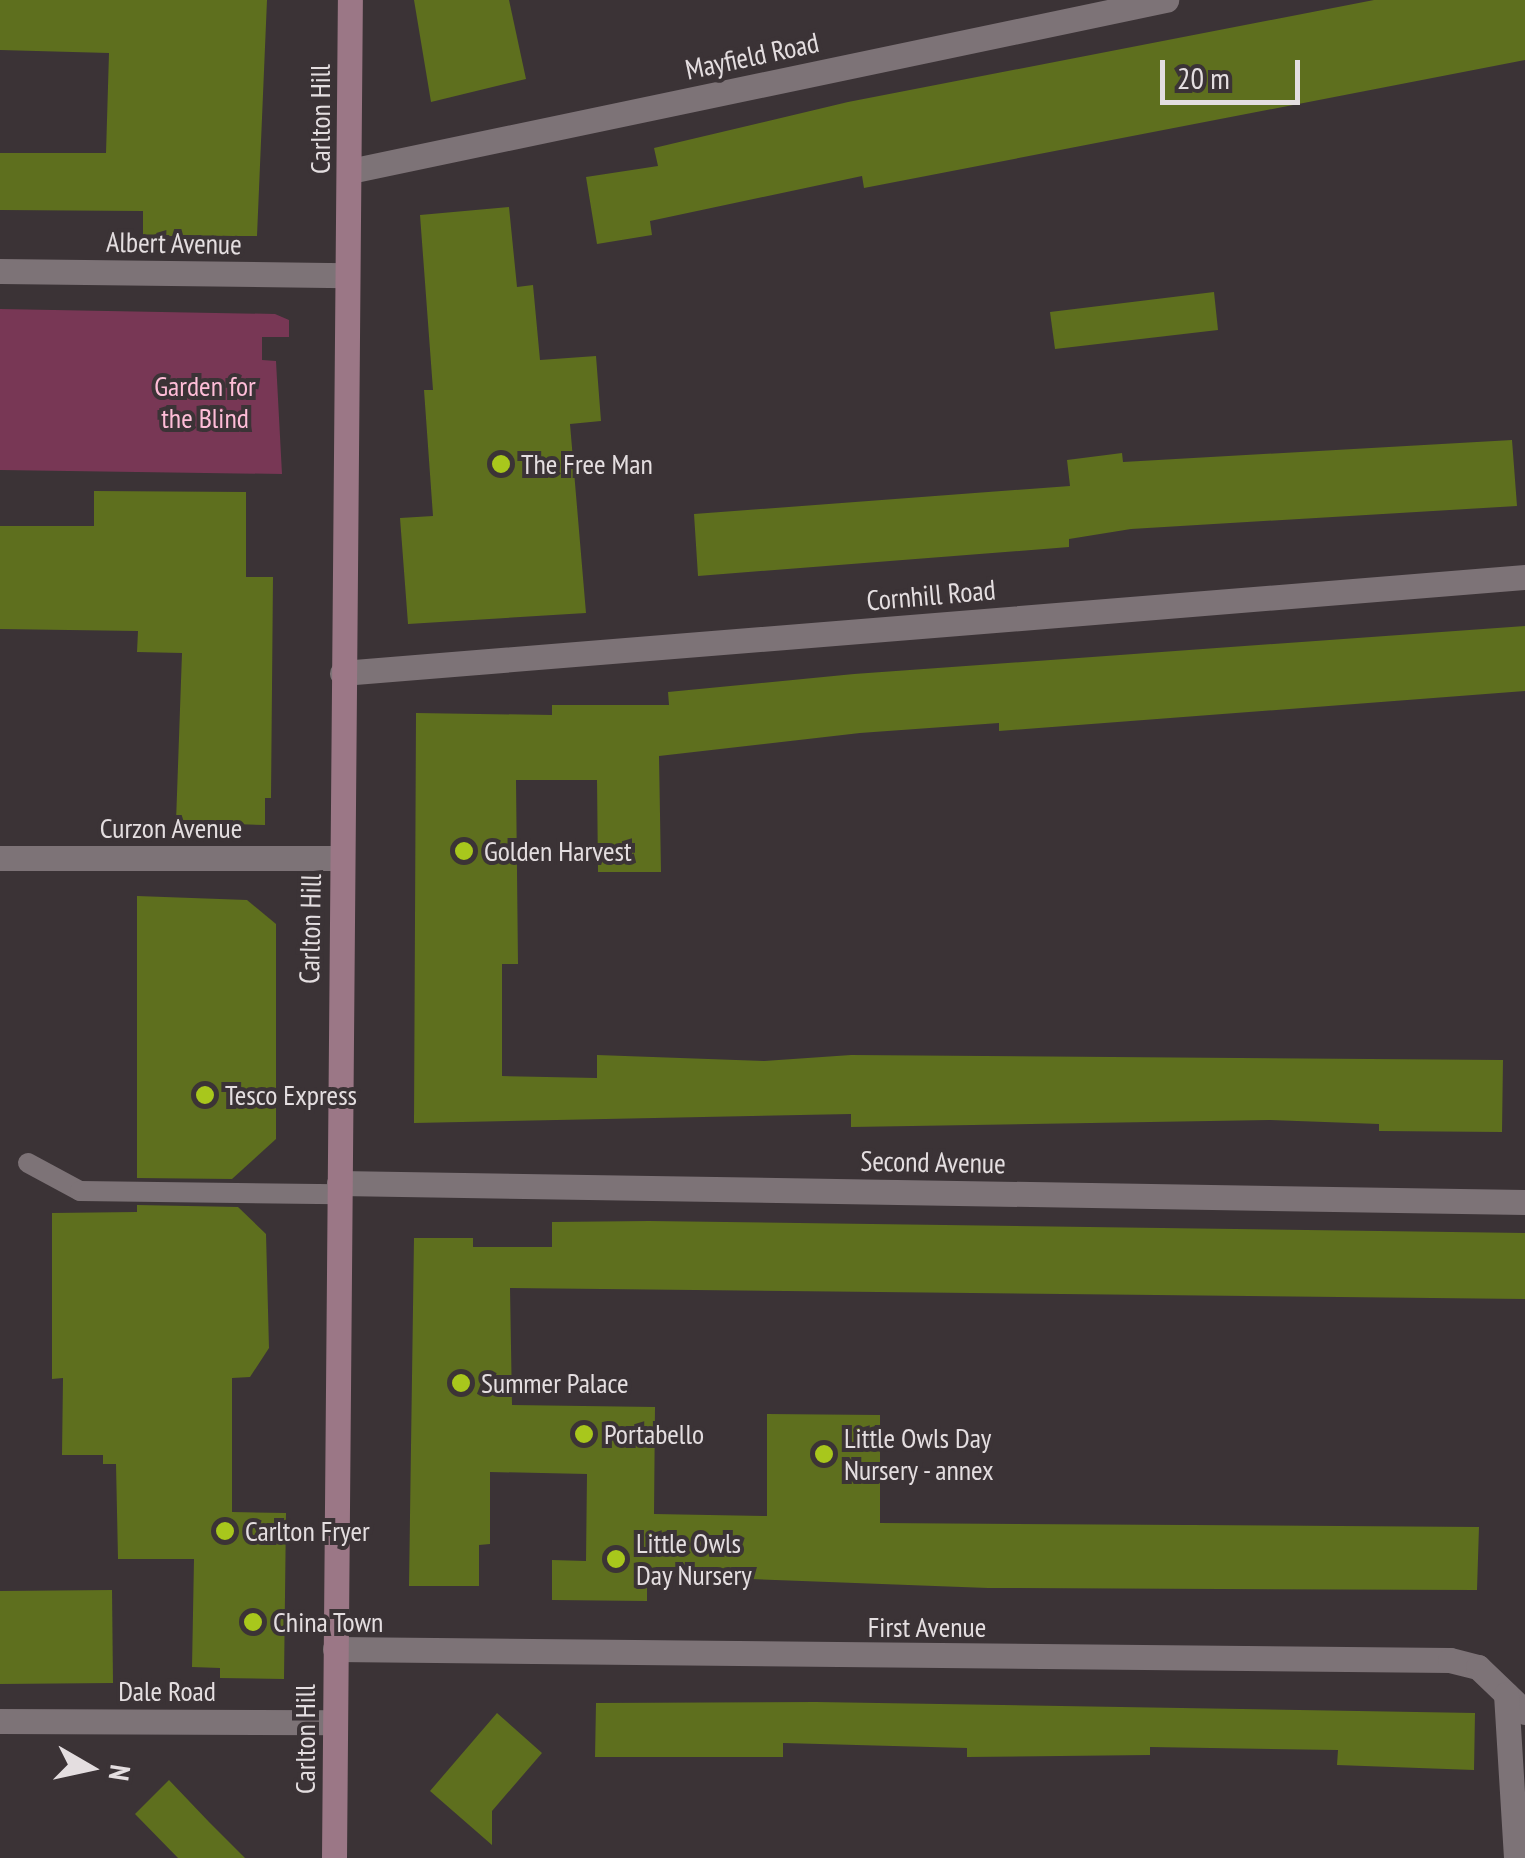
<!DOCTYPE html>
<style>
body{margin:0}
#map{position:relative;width:1525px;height:1858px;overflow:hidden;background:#3b3336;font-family:"PT Sans Narrow",sans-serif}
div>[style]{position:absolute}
.green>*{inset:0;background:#783755}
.building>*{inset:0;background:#5e6f1e}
.service>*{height:20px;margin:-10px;padding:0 10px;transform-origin:10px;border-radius:10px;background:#7d7377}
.minor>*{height:25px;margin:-12.5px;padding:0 12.5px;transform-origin:12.5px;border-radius:12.5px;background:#7d7377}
.secondary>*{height:25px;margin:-12.5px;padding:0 12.5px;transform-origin:12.5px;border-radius:12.5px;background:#9b7786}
.dots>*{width:28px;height:28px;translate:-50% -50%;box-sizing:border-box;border:5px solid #3b3336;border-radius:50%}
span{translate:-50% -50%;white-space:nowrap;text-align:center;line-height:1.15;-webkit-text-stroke:8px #3b3336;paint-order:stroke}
.street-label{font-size:28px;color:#e4dee0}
.park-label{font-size:28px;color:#febdd7}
.poi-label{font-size:28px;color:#e4dee0}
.left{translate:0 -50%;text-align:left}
.north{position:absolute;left:40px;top:1718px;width:100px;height:100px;-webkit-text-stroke:8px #3b3336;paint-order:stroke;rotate:99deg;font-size:28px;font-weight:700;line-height:40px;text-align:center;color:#e4dee0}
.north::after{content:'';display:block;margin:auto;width:35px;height:45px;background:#e4dee0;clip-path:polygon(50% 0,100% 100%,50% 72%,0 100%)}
.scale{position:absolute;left:1160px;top:60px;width:140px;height:45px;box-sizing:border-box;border:5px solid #e4dee0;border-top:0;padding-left:12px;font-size:30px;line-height:35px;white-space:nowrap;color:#e4dee0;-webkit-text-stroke:8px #3b3336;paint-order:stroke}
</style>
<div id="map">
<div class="green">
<i style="clip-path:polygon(0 309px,275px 314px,289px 320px,289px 337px,262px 337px,262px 360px,276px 361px,282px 474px,0 470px)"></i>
</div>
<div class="building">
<i style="clip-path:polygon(0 0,267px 0,257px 236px,143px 236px,143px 211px,0 210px,0 153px,106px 153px,109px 53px,0 50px)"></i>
<i style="clip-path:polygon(414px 0,509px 0,526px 79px,431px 102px)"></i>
<i style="clip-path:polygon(1374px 0,1525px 0,1525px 60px,864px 188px,862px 176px,650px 221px,652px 235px,597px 244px,586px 177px,658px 166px,654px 148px,848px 102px)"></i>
<i style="clip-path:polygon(509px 207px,517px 287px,533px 285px,540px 360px,596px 356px,601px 421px,570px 424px,586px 613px,408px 624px,400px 518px,433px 516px,424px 390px,433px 390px,420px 215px)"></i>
<i style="clip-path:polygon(1214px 292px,1218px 330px,1055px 349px,1050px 312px)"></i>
<i style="clip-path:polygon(1512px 440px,1517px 506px,1131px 529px,1069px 539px,1069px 547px,698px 576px,694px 514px,1070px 486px,1067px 460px,1122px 453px,1123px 462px)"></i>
<i style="clip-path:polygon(94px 491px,246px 492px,246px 577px,273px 577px,271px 798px,265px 798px,265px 825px,176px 822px,182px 653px,137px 652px,138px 631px,0 629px,0 526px,94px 526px)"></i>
<i style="clip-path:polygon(1525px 626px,1525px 691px,999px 731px,999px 723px,860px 733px,659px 756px,661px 872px,598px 872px,597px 780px,516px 780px,518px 964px,502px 964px,502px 1076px,597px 1078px,597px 1055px,764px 1061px,851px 1055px,1503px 1060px,1502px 1132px,1379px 1131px,1379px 1124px,1270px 1120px,851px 1127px,851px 1114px,414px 1123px,416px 713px,552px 715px,552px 705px,669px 705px,668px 692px,854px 674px)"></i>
<i style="clip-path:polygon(137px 896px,247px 900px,276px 924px,276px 1139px,232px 1179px,137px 1178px)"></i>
<i style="clip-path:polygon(137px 1205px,238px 1207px,266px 1234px,269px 1348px,250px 1377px,232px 1378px,232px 1512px,286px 1513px,284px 1679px,220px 1678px,220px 1668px,192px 1667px,194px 1559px,118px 1559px,116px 1464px,103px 1464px,103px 1455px,62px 1455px,63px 1378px,52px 1379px,52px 1213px,137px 1212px)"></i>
<i style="clip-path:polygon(649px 1221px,1525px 1233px,1525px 1299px,510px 1288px,512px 1405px,655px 1407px,654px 1514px,767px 1516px,767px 1414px,880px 1415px,880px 1523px,1479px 1527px,1477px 1590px,988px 1588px,647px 1575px,647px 1601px,552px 1600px,552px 1560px,586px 1561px,587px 1474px,490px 1472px,490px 1544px,479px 1545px,479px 1586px,409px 1586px,414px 1238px,473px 1238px,473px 1247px,552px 1247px,552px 1222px)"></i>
<i style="clip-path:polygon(112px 1590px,113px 1683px,0 1684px,0 1591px)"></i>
<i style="clip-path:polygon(816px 1702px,1475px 1713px,1474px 1770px,1337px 1765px,1338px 1750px,1150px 1747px,1150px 1755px,967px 1757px,967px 1748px,783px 1743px,783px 1757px,595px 1757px,596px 1703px)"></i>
<i style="clip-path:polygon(497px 1713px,542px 1753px,492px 1811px,492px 1845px,430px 1791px)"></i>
<i style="clip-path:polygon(169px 1780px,209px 1822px,245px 1858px,178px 1858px,135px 1814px)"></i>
</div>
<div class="service">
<i style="left:28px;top:1163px;width:59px;rotate:28.3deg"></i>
<i style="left:80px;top:1191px;width:259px;rotate:0.7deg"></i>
</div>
<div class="minor">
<i style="left:350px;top:171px;width:834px;rotate:-11.84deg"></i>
<i style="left:0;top:271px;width:347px;rotate:0.7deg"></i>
<i style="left:342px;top:673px;width:1187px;rotate:-4.64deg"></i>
<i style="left:0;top:858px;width:341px"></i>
<i style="left:339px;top:1183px;width:1186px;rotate:0.92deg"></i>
<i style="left:335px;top:1649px;width:1115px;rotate:0.57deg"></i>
<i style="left:1450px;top:1660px;width:29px;rotate:14deg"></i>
<i style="left:1478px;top:1667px;width:65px;rotate:43.8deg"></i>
<i style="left:1506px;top:1694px;width:164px;rotate:86.5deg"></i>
<i style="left:0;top:1721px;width:335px;rotate:0.2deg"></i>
</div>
<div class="secondary">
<i style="left:334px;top:1858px;width:1858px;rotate:-89.51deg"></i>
</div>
<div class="dots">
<i style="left:501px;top:464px;background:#a8c71c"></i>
<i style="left:464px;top:851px;background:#a8c71c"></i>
<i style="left:205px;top:1095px;background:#a8c71c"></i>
<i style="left:461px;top:1383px;background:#a8c71c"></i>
<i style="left:584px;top:1434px;background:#a8c71c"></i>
<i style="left:824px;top:1454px;background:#a8c71c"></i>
<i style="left:225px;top:1531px;background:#a8c71c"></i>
<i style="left:616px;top:1559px;background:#a8c71c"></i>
<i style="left:253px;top:1622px;background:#a8c71c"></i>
</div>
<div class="street-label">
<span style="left:752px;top:56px;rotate:-12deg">Mayfield Road</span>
<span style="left:320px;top:119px;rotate:-90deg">Carlton Hill</span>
<span style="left:174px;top:243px;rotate:1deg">Albert Avenue</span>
<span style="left:931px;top:595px;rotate:-5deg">Cornhill Road</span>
<span style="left:171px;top:828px">Curzon Avenue</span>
<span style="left:310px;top:929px;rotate:-89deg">Carlton Hill</span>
<span style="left:933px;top:1162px;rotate:1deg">Second Avenue</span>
<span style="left:927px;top:1627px">First Avenue</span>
<span style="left:167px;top:1691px">Dale Road</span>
<span style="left:305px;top:1739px;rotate:-90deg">Carlton Hill</span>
</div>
<div class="park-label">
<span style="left:205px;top:402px">Garden for<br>the Blind</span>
</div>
<div class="poi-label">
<span class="left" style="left:521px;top:464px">The Free Man</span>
<span class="left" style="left:484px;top:851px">Golden Harvest</span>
<span class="left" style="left:225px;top:1095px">Tesco Express</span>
<span class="left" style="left:481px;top:1383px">Summer Palace</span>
<span class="left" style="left:604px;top:1434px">Portabello</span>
<span class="left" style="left:844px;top:1454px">Little Owls Day<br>Nursery - annex</span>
<span class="left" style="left:245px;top:1531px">Carlton Fryer</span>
<span class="left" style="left:636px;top:1559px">Little Owls<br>Day Nursery</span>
<span class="left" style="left:273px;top:1622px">China Town</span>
</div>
<div class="north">N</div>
<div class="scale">20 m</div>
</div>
